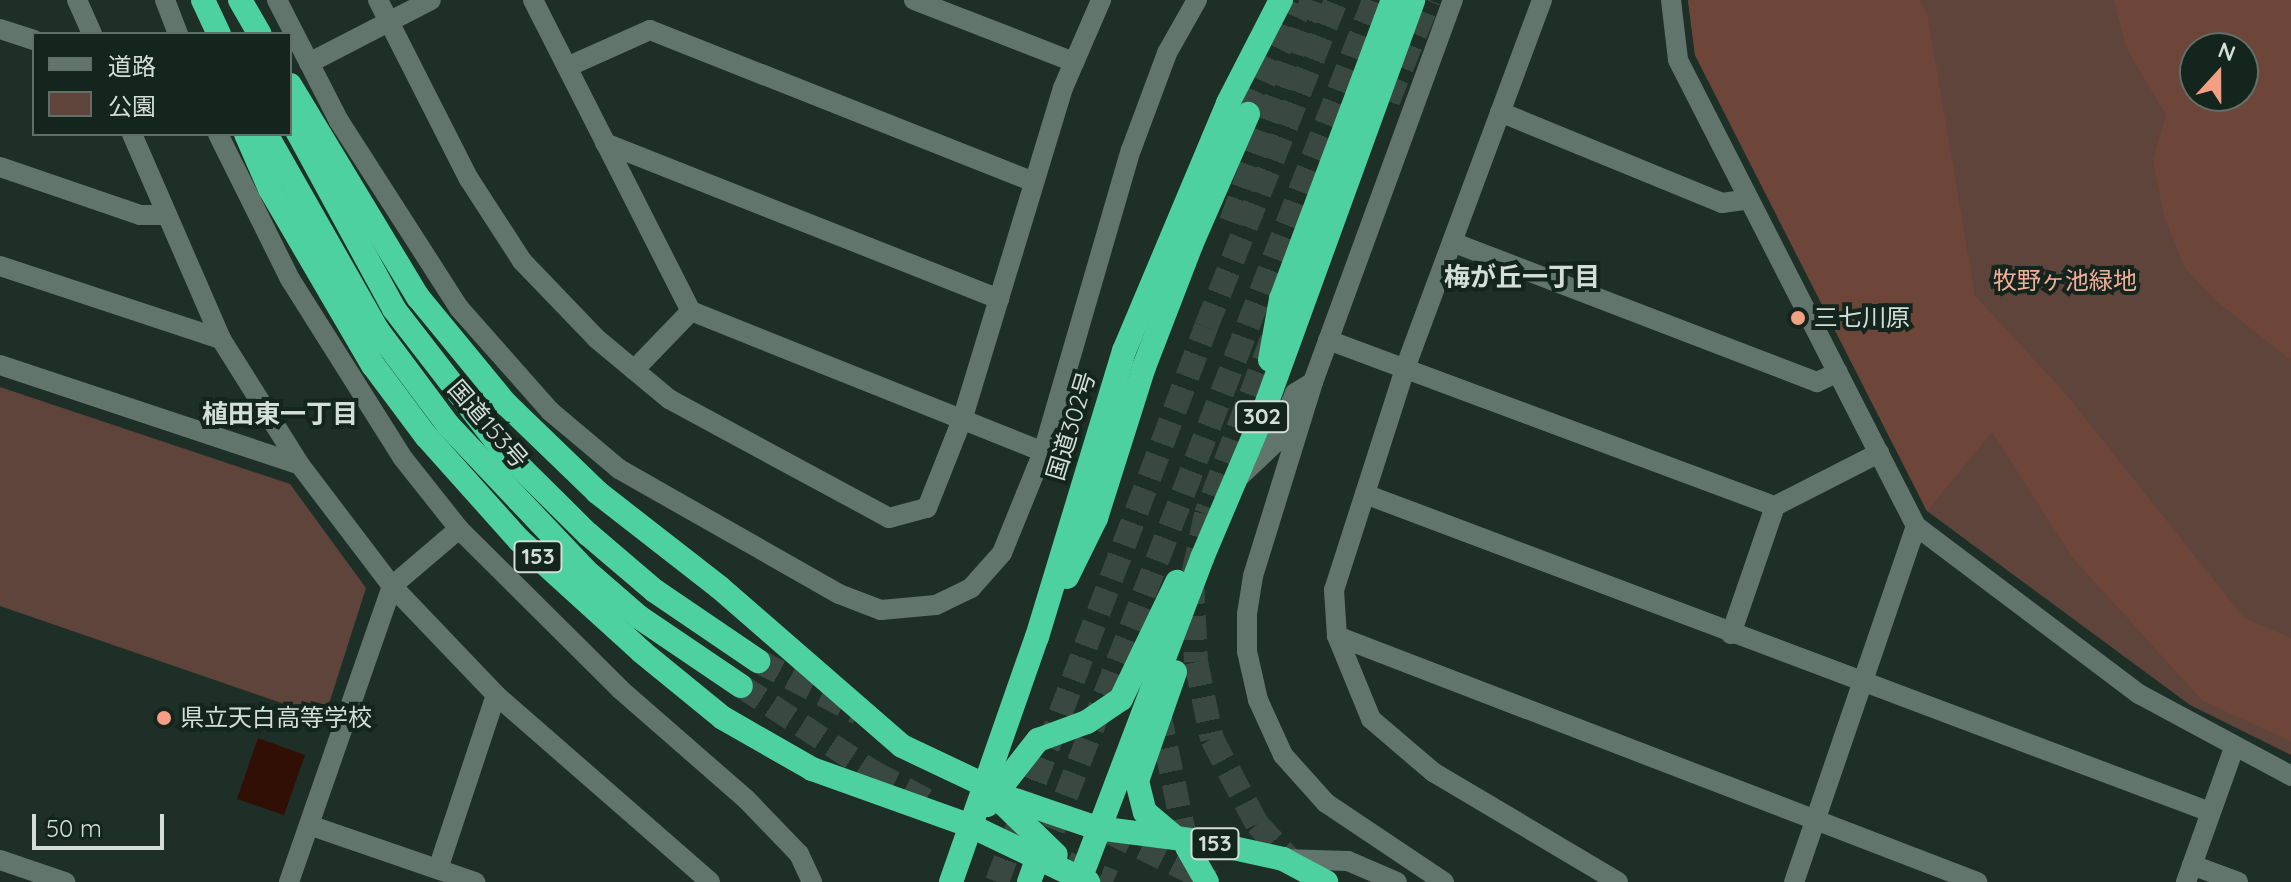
<!DOCTYPE html>
<meta charset="utf-8">
<style>
body{margin:0}
#map{position:relative;width:2291px;height:882px;overflow:hidden;background:#1e2f27;font-family:Quicksand,"Noto Sans JP",sans-serif}
div>[style]{position:absolute}
.green>*{inset:0;background:#5e443b}
.forest>*{inset:0;background:#6e4639}
.water>*{inset:0;background:#310f04}
.highway-tunnel>*{height:24px;margin-top:-12px;transform-origin:0;background:repeating-linear-gradient(90deg,#394942 0 24px,transparent 0 36px)}
.street>*{height:20px;margin:-10px;padding:0 10px;transform-origin:10px;border-radius:10px;background:#62756c}
.secondary>*{height:20px;margin:-10px;padding:0 10px;transform-origin:10px;border-radius:10px;background:#62756c}
.highway>*{height:24px;margin:-12px;padding:0 12px;transform-origin:12px;border-radius:12px;background:#4ed1a0}
.dots>*{width:22px;height:22px;translate:-50% -50%;box-sizing:border-box;border:4px solid #14251e;border-radius:50%}
span{translate:-50% -50%;white-space:nowrap;text-align:center;line-height:1.15;-webkit-text-stroke:8px #14251e;paint-order:stroke}
.shield-label span{padding:2px 6px;background:#14251e;border:2px solid;border-radius:6px;-webkit-text-stroke-width:0}
.shield-label{font-size:22px;color:#d4ded9;font-weight:700}
.park-label{font-size:24px;color:#f4ae97}
.poi-label{font-size:24px;color:#d4ded9}
.left{translate:0 -50%;text-align:left}
.street-label{font-size:24px;color:#d4ded9}
.neighbourhood-label{font-size:26px;color:#d4ded9;font-weight:700}
.legend{position:absolute;left:32px;top:32px;width:260px;height:104px;box-sizing:border-box;background:#14251e;border:2px solid #616f69;margin:0;padding:10px 14px;list-style:none;font-size:24px;color:#d4ded9}
.legend li{display:flex;align-items:center;gap:16px;height:40px}
.legend b{width:40px;border:2px solid #616f69}
.north{position:absolute;left:2179px;top:32px;width:80px;height:80px;box-sizing:border-box;background:#14251e;border:2px solid #616f69;border-radius:50%;rotate:21deg;font-size:22px;font-weight:700;line-height:32px;text-align:center;color:#d4ded9}
.north::after{content:'';display:block;margin:auto;width:28px;height:36px;background:#f39f83;clip-path:polygon(50% 0,100% 100%,50% 72%,0 100%)}
.scale{position:absolute;left:32px;top:814px;width:132px;height:36px;box-sizing:border-box;border:4px solid #d4ded9;border-top:0;padding-left:10px;font-size:24px;line-height:28px;white-space:nowrap;color:#d4ded9;-webkit-text-stroke:6px #14251e;paint-order:stroke}
</style>
<div id="map">
<div class="green">
<i style="clip-path:polygon(evenodd,1688px 0,2291px 0,2291px 755px,2190px 705px,1927px 511px,1695px 55px,1688px 0,2195px 48px,2243px 48px,2243px 96px,2195px 96px,2195px 48px)"></i>
<i style="clip-path:polygon(0 387px,290px 484px,366px 588px,328px 707px,316px 715px,0 606px)"></i>
</div>
<div class="forest">
<i style="clip-path:polygon(1688px 0,1919px 0,1927px 13px,1975px 296px,2065px 393px,2244px 618px,2291px 638px,2291px 741px,2203px 701px,2073px 558px,1992px 432px,1927px 511px,1695px 55px)"></i>
<i style="clip-path:polygon(evenodd,2114px 0,2291px 0,2291px 360px,2216px 301px,2185px 268px,2164px 216px,2153px 160px,2166px 115px,2127px 49px,2114px 0,2195px 48px,2243px 48px,2243px 96px,2195px 96px,2195px 48px)"></i>
</div>
<div class="water">
<i style="clip-path:polygon(258px 738px,305px 755px,284px 815px,237px 799px)"></i>
</div>
<div class="highway-tunnel">
<i style="left:1388px;top:101px;width:109px;rotate:-67.9deg"></i>
<i style="left:1248px;top:114px;width:121px;rotate:-64.1deg"></i>
<i style="left:1231px;top:222px;width:236px;rotate:-70deg"></i>
<i style="left:1272px;top:339px;width:187px;rotate:110.7deg"></i>
<i style="left:1206px;top:514px;width:67px;rotate:102deg"></i>
<i style="left:1192px;top:580px;width:82px;rotate:87.2deg"></i>
<i style="left:1196px;top:662px;width:79px;rotate:78.3deg"></i>
<i style="left:1212px;top:739px;width:96px;rotate:62.1deg"></i>
<i style="left:1257px;top:824px;width:60px;rotate:47deg"></i>
<i style="left:758px;top:661px;width:113px;rotate:27.5deg"></i>
<i style="left:741px;top:686px;width:158px;rotate:33.1deg"></i>
<i style="left:873px;top:772px;width:70px;rotate:28deg"></i>
<i style="left:1159px;top:713px;width:137px;rotate:78.2deg"></i>
<i style="left:1109px;top:832px;width:114px;rotate:25.9deg"></i>
<i style="left:1040px;top:863px;width:925px;rotate:-68.84deg"></i>
<i style="left:1067px;top:863px;width:50px;rotate:22.4deg"></i>
<i style="left:997px;top:882px;width:593px;rotate:-69.36deg"></i>
<i style="left:1206px;top:327px;width:352px;rotate:-68.3deg"></i>
</div>
<div class="street">
<i style="left:77px;top:0;width:37px;rotate:66deg"></i>
<i style="left:165px;top:0;width:36px;rotate:69deg"></i>
<i style="left:277px;top:0;width:136px;rotate:62.9deg"></i>
<i style="left:339px;top:121px;width:222px;rotate:57.3deg"></i>
<i style="left:459px;top:308px;width:137px;rotate:48.5deg"></i>
<i style="left:550px;top:411px;width:90px;rotate:40deg"></i>
<i style="left:619px;top:469px;width:253px;rotate:29.6deg"></i>
<i style="left:839px;top:594px;width:45px;rotate:20.9deg"></i>
<i style="left:881px;top:610px;width:55px;rotate:-5.2deg"></i>
<i style="left:936px;top:605px;width:39px;rotate:-26deg"></i>
<i style="left:971px;top:588px;width:47px;rotate:-48.5deg"></i>
<i style="left:1002px;top:553px;width:109px;rotate:-67.9deg"></i>
<i style="left:1043px;top:452px;width:315px;rotate:-73.8deg"></i>
<i style="left:1131px;top:150px;width:103px;rotate:-69.6deg"></i>
<i style="left:1167px;top:53px;width:61px;rotate:-60.5deg"></i>
<i style="left:378px;top:0;width:201px;rotate:63.1deg"></i>
<i style="left:469px;top:179px;width:98px;rotate:57.1deg"></i>
<i style="left:522px;top:261px;width:108px;rotate:46.1deg"></i>
<i style="left:597px;top:339px;width:94px;rotate:39.8deg"></i>
<i style="left:669px;top:399px;width:250px;rotate:28.4deg"></i>
<i style="left:889px;top:518px;width:39px;rotate:-15deg"></i>
<i style="left:927px;top:508px;width:98px;rotate:-68.4deg"></i>
<i style="left:963px;top:417px;width:344px;rotate:-73.1deg"></i>
<i style="left:1063px;top:88px;width:96px;rotate:-66.6deg"></i>
<i style="left:533px;top:0;width:349px;rotate:63.1deg"></i>
<i style="left:691px;top:311px;width:82px;rotate:134deg"></i>
<i style="left:914px;top:0;width:172px;rotate:21.2deg"></i>
<i style="left:1542px;top:0;width:394px;rotate:110.4deg"></i>
<i style="left:1405px;top:369px;width:232px;rotate:107.8deg"></i>
<i style="left:1334px;top:590px;width:46px;rotate:86.3deg"></i>
<i style="left:1337px;top:636px;width:90px;rotate:67.7deg"></i>
<i style="left:1371px;top:719px;width:82px;rotate:40.5deg"></i>
<i style="left:1433px;top:772px;width:215px;rotate:30.7deg"></i>
<i style="left:0;top:29px;width:36px;rotate:18deg"></i>
<i style="left:309px;top:63px;width:137px;rotate:-27.3deg"></i>
<i style="left:567px;top:67px;width:91px;rotate:-24deg"></i>
<i style="left:650px;top:30px;width:413px;rotate:21.6deg"></i>
<i style="left:1500px;top:112px;width:240px;rotate:22.3deg"></i>
<i style="left:1722px;top:203px;width:27px;rotate:-8deg"></i>
<i style="left:132px;top:134px;width:223px;rotate:66.5deg"></i>
<i style="left:221px;top:339px;width:149px;rotate:57.9deg"></i>
<i style="left:300px;top:465px;width:152px;rotate:52.8deg"></i>
<i style="left:392px;top:586px;width:151px;rotate:46.3deg"></i>
<i style="left:496px;top:695px;width:284px;rotate:41.1deg"></i>
<i style="left:218px;top:134px;width:162px;rotate:63.6deg"></i>
<i style="left:290px;top:279px;width:210px;rotate:57.8deg"></i>
<i style="left:402px;top:457px;width:92px;rotate:51.6deg"></i>
<i style="left:459px;top:529px;width:228px;rotate:44.8deg"></i>
<i style="left:621px;top:690px;width:166px;rotate:41.1deg"></i>
<i style="left:746px;top:799px;width:76px;rotate:46.1deg"></i>
<i style="left:799px;top:854px;width:31px;rotate:65deg"></i>
<i style="left:605px;top:143px;width:424px;rotate:21.6deg"></i>
<i style="left:0;top:167px;width:148px;rotate:18.9deg"></i>
<i style="left:140px;top:215px;width:25px"></i>
<i style="left:1452px;top:242px;width:391px;rotate:21deg"></i>
<i style="left:1817px;top:382px;width:23px;rotate:-25deg"></i>
<i style="left:0;top:266px;width:233px;rotate:18.3deg"></i>
<i style="left:691px;top:311px;width:379px;rotate:21.8deg"></i>
<i style="left:1328px;top:340px;width:477px;rotate:20.4deg"></i>
<i style="left:1775px;top:506px;width:117px;rotate:-27deg"></i>
<i style="left:0;top:365px;width:316px;rotate:18.4deg"></i>
<i style="left:1239px;top:477px;width:48px;rotate:-43.3deg"></i>
<i style="left:1274px;top:444px;width:55px;rotate:-67.6deg"></i>
<i style="left:1295px;top:393px;width:21px;rotate:-31deg"></i>
<i style="left:1365px;top:494px;width:903px;rotate:20.62deg"></i>
<i style="left:1916px;top:526px;width:279px;rotate:37deg"></i>
<i style="left:2139px;top:694px;width:173px;rotate:28.3deg"></i>
<i style="left:1731px;top:634px;width:135px;rotate:-71deg"></i>
<i style="left:1337px;top:636px;width:686px;rotate:21.03deg"></i>
<i style="left:309px;top:825px;width:176px;rotate:19deg"></i>
<i style="left:1283px;top:859px;width:65px;rotate:1.8deg"></i>
<i style="left:1348px;top:861px;width:53px;rotate:23.2deg"></i>
<i style="left:0;top:860px;width:69px;rotate:18.7deg"></i>
<i style="left:2192px;top:865px;width:49px;rotate:20.3deg"></i>
<i style="left:438px;top:869px;width:183px;rotate:-71.6deg"></i>
<i style="left:289px;top:882px;width:313px;rotate:-70.8deg"></i>
<i style="left:392px;top:586px;width:88px;rotate:-40.4deg"></i>
<i style="left:1444px;top:882px;width:142px;rotate:-146.2deg"></i>
<i style="left:1326px;top:803px;width:64px;rotate:-131.9deg"></i>
<i style="left:1283px;top:755px;width:60px;rotate:-114.4deg"></i>
<i style="left:1258px;top:700px;width:50px;rotate:-102.7deg"></i>
<i style="left:1247px;top:651px;width:37px;rotate:-90deg"></i>
<i style="left:1247px;top:614px;width:38px;rotate:-81deg"></i>
<i style="left:1253px;top:576px;width:203px;rotate:-72.8deg"></i>
<i style="left:1313px;top:382px;width:407px;rotate:-69.9deg"></i>
<i style="left:2186px;top:882px;width:142px;rotate:-70.3deg"></i>
</div>
<div class="secondary">
<i style="left:1671px;top:0;width:60px;rotate:83.3deg"></i>
<i style="left:1678px;top:60px;width:523px;rotate:62.95deg"></i>
<i style="left:1916px;top:526px;width:376px;rotate:108.9deg"></i>
</div>
<div class="highway">
<i style="left:203px;top:0;width:38px;rotate:65deg"></i>
<i style="left:240px;top:0;width:39px;rotate:60deg"></i>
<i style="left:290px;top:85px;width:248px;rotate:58.9deg"></i>
<i style="left:418px;top:297px;width:139px;rotate:50.6deg"></i>
<i style="left:506px;top:404px;width:127px;rotate:44deg"></i>
<i style="left:597px;top:492px;width:155px;rotate:37.9deg"></i>
<i style="left:719px;top:587px;width:242px;rotate:41deg"></i>
<i style="left:902px;top:746px;width:91px;rotate:25.4deg"></i>
<i style="left:984px;top:785px;width:100px;rotate:44.2deg"></i>
<i style="left:290px;top:118px;width:217px;rotate:61.4deg"></i>
<i style="left:394px;top:309px;width:178px;rotate:52.3deg"></i>
<i style="left:503px;top:450px;width:120px;rotate:44.7deg"></i>
<i style="left:588px;top:534px;width:88px;rotate:40.4deg"></i>
<i style="left:655px;top:591px;width:125px;rotate:34.2deg"></i>
<i style="left:246px;top:134px;width:60px;rotate:66.4deg"></i>
<i style="left:270px;top:189px;width:204px;rotate:59.7deg"></i>
<i style="left:373px;top:365px;width:89px;rotate:53.3deg"></i>
<i style="left:426px;top:436px;width:140px;rotate:48.2deg"></i>
<i style="left:519px;top:540px;width:166px;rotate:42.3deg"></i>
<i style="left:642px;top:652px;width:104px;rotate:39.2deg"></i>
<i style="left:723px;top:718px;width:103px;rotate:29.8deg"></i>
<i style="left:812px;top:769px;width:169px;rotate:19.7deg"></i>
<i style="left:971px;top:826px;width:130px;rotate:25.6deg"></i>
<i style="left:266px;top:134px;width:227px;rotate:60.4deg"></i>
<i style="left:378px;top:331px;width:117px;rotate:53.3deg"></i>
<i style="left:448px;top:425px;width:199px;rotate:46.6deg"></i>
<i style="left:585px;top:570px;width:72px;rotate:41deg"></i>
<i style="left:639px;top:617px;width:123px;rotate:34.1deg"></i>
<i style="left:1270px;top:360px;width:62px;rotate:-79.8deg"></i>
<i style="left:1281px;top:299px;width:319px;rotate:-69.5deg"></i>
<i style="left:1067px;top:577px;width:66px;rotate:-63.8deg"></i>
<i style="left:1096px;top:518px;width:158px;rotate:-72.4deg"></i>
<i style="left:1144px;top:367px;width:131px;rotate:-68.9deg"></i>
<i style="left:1191px;top:245px;width:143px;rotate:-66.5deg"></i>
<i style="left:1175px;top:672px;width:115px;rotate:109.2deg"></i>
<i style="left:1137px;top:781px;width:32px;rotate:76deg"></i>
<i style="left:1145px;top:812px;width:39px;rotate:40deg"></i>
<i style="left:997px;top:794px;width:106px;rotate:18.8deg"></i>
<i style="left:1097px;top:828px;width:110px;rotate:7.3deg"></i>
<i style="left:1206px;top:842px;width:79px;rotate:12.4deg"></i>
<i style="left:1283px;top:859px;width:49px;rotate:28.1deg"></i>
<i style="left:987px;top:805px;width:83px;rotate:-51.9deg"></i>
<i style="left:1038px;top:740px;width:52px;rotate:-20.2deg"></i>
<i style="left:1087px;top:722px;width:41px;rotate:-34.1deg"></i>
<i style="left:1121px;top:699px;width:130px;rotate:-64.4deg"></i>
<i style="left:1187px;top:847px;width:40px;rotate:60.3deg"></i>
<i style="left:951px;top:882px;width:260px;rotate:-70.7deg"></i>
<i style="left:1037px;top:637px;width:299px;rotate:-73.1deg"></i>
<i style="left:1124px;top:351px;width:269px;rotate:-67.2deg"></i>
<i style="left:1228px;top:103px;width:116px;rotate:-62.8deg"></i>
<i style="left:1029px;top:882px;width:41px;rotate:-70.3deg"></i>
<i style="left:1079px;top:882px;width:347px;rotate:-69.2deg"></i>
<i style="left:1202px;top:558px;width:146px;rotate:-67deg"></i>
<i style="left:1259px;top:424px;width:451px;rotate:-70deg"></i>
</div>
<div class="dots">
<i style="left:1798px;top:318px;background:#f39f83"></i>
<i style="left:164px;top:718px;background:#f39f83"></i>
</div>
<div class="shield-label">
<span style="left:1262px;top:417px">302</span>
<span style="left:538px;top:557px">153</span>
<span style="left:1215px;top:844px">153</span>
</div>
<div class="park-label">
<span style="left:2065px;top:281px">牧野ヶ池緑地</span>
</div>
<div class="poi-label">
<span class="left" style="left:1814px;top:318px">三七川原</span>
<span class="left" style="left:180px;top:718px">県立天白高等学校</span>
</div>
<div class="street-label">
<span style="left:488px;top:424px;rotate:49deg">国道153号</span>
<span style="left:1071px;top:426px;rotate:-73deg">国道302号</span>
</div>
<div class="neighbourhood-label">
<span style="left:1522px;top:277px">梅が丘一丁目</span>
<span style="left:280px;top:414px">植田東一丁目</span>
</div>
<ul class="legend">
<li><b style="height:10px;background:#62756c"></b>道路</li>
<li><b style="height:22px;background:#5e443b"></b>公園</li>
</ul>
<div class="north">N</div>
<div class="scale">50 m</div>
</div>
